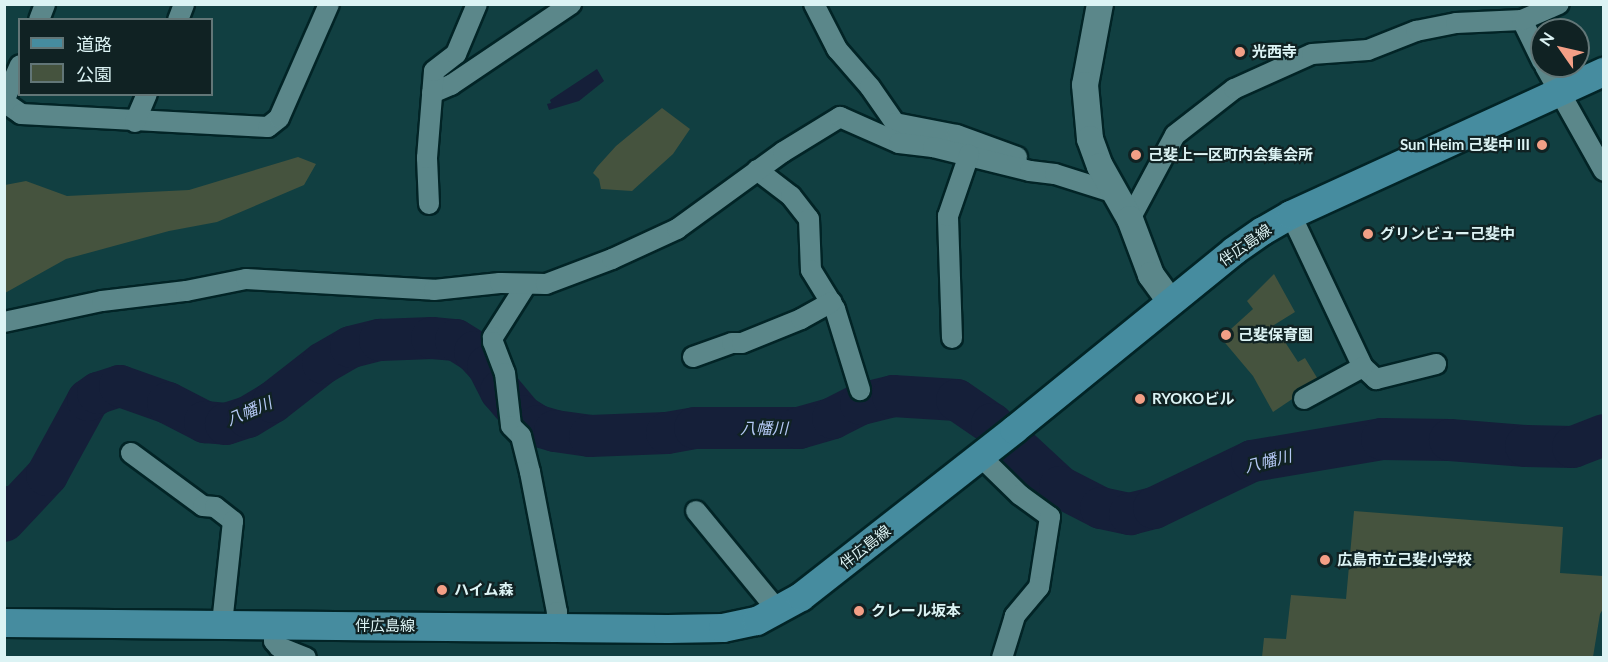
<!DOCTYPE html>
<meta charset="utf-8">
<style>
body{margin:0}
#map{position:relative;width:1608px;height:662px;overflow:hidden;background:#113f41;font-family:Lato,"Noto Sans JP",sans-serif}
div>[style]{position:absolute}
.green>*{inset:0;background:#45533e}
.water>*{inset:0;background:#151f39}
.river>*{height:42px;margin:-21px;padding:0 21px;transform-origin:21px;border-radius:21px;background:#151f39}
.roads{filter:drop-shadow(2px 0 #022426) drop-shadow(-2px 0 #022426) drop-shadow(0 2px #022426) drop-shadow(0 -2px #022426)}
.minor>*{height:20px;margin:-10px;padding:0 10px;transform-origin:10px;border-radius:10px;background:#5b878a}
.tertiary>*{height:26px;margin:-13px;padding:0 13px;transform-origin:13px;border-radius:13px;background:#5b878a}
.secondary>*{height:28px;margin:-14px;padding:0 14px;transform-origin:14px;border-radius:14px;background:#468c9f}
.dots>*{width:16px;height:16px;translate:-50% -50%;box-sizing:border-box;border:3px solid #102223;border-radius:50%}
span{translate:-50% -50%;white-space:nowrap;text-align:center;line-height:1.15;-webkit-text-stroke:4.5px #102223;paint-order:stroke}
.poi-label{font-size:15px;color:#dcf3f4;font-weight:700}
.left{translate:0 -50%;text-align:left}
.right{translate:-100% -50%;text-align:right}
.street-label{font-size:15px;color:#dcf3f4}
.water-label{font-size:16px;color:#b5c9f5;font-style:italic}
.frame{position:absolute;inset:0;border:6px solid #dcf3f4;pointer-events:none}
.legend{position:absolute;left:18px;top:18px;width:195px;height:78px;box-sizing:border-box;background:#102223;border:2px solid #627677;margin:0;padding:8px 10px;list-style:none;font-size:18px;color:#dcf3f4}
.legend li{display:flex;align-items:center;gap:12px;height:30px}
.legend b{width:30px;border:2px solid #627677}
.north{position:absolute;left:1530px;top:18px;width:60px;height:60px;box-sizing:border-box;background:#102223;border:2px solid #627677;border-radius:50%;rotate:304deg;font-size:16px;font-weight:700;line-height:24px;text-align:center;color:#dcf3f4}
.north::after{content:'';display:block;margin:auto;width:21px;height:27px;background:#f39f86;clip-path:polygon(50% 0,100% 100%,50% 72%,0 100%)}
</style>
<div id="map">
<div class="green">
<i style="clip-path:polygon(662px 108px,690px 129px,673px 154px,632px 191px,601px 189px,599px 179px,593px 173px,597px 167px,616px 146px)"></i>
<i style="clip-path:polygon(298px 157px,316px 164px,304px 185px,217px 222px,169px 231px,66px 259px,5px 293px,5px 185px,26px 181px,67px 196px,189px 190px)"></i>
<i style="clip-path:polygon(1274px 274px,1295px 312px,1274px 325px,1298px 362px,1305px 358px,1319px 381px,1273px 412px,1253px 376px,1221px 338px,1253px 309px,1247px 301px)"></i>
<i style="clip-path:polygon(1354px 511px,1563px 527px,1560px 573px,1603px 576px,1603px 609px,1600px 614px,1593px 657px,1262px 657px,1264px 638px,1286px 639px,1291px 595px,1346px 599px)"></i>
</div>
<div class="water">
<i style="clip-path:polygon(597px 69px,604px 81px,579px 101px,549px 110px,547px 104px,551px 103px,550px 100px)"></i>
<i style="clip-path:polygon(47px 475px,36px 497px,5px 529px,5px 486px,31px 487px)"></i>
</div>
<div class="river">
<i style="left:4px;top:521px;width:63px;rotate:-46.9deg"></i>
<i style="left:47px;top:475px;width:85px;rotate:-61.3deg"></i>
<i style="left:88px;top:400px;width:12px;rotate:-35deg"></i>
<i style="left:98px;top:393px;width:23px;rotate:-18deg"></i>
<i style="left:120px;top:386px;width:51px;rotate:19.5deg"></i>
<i style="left:168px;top:403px;width:42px;rotate:27.2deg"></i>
<i style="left:205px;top:422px;width:21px;rotate:5deg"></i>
<i style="left:226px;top:424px;width:23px;rotate:-18deg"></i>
<i style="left:248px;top:417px;width:29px;rotate:-31deg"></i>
<i style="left:273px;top:402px;width:63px;rotate:-38deg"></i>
<i style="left:323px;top:363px;width:32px;rotate:-30deg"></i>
<i style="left:351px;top:347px;width:30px;rotate:-14deg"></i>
<i style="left:380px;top:340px;width:52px;rotate:-2.2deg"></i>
<i style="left:432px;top:338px;width:24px;rotate:5deg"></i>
<i style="left:456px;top:340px;width:22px;rotate:32deg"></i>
<i style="left:475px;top:352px;width:19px;rotate:47deg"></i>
<i style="left:488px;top:366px;width:28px;rotate:63deg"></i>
<i style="left:501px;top:391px;width:33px;rotate:50deg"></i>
<i style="left:522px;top:416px;width:19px;rotate:32deg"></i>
<i style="left:538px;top:426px;width:18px;rotate:16deg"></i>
<i style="left:555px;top:431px;width:35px;rotate:8deg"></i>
<i style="left:590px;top:436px;width:77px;rotate:-2.2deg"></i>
<i style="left:667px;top:433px;width:28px;rotate:-10deg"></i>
<i style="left:695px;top:428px;width:104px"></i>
<i style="left:799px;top:428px;width:35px;rotate:-16deg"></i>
<i style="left:833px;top:418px;width:31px;rotate:-27deg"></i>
<i style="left:861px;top:404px;width:33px;rotate:-14deg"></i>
<i style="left:893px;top:396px;width:64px;rotate:3.6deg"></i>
<i style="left:957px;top:400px;width:42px;rotate:34.4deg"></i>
<i style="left:992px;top:424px;width:93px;rotate:42.8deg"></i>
<i style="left:1060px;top:487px;width:46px;rotate:27.1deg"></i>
<i style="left:1101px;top:508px;width:30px;rotate:12deg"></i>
<i style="left:1130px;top:514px;width:25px;rotate:-14deg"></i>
<i style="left:1154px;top:508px;width:109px;rotate:-25.6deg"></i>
<i style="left:1252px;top:461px;width:132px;rotate:-9.6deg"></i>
<i style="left:1382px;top:439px;width:68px;rotate:0.8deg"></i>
<i style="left:1450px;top:440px;width:76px;rotate:4.5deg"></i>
<i style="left:1526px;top:446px;width:47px;rotate:1.2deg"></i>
<i style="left:1573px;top:447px;width:33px;rotate:-21deg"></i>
</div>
<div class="roads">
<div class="minor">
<i style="left:814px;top:4px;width:51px;rotate:62.9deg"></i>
<i style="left:837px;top:49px;width:50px;rotate:49deg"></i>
<i style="left:870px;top:87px;width:44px;rotate:55.2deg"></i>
<i style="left:895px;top:123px;width:63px;rotate:11deg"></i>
<i style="left:957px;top:135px;width:64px;rotate:20.1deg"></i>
<i style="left:39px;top:20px;width:17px;rotate:-69deg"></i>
<i style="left:178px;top:20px;width:17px;rotate:-69deg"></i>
<i style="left:1522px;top:20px;width:46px;rotate:64deg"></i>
<i style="left:1545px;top:66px;width:120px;rotate:60.7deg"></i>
<i style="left:432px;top:93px;width:21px;rotate:-23deg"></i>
<i style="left:451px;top:85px;width:145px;rotate:-34deg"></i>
<i style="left:4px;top:101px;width:39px;rotate:-66deg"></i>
<i style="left:4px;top:102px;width:21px;rotate:35deg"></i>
<i style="left:21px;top:114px;width:247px;rotate:3deg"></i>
<i style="left:268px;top:127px;width:14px;rotate:-39deg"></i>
<i style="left:279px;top:118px;width:124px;rotate:-66.3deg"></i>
<i style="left:135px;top:122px;width:30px;rotate:-67deg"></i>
<i style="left:757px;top:170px;width:43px;rotate:37.4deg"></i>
<i style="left:791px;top:196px;width:29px;rotate:52deg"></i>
<i style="left:809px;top:219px;width:51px;rotate:87.8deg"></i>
<i style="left:811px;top:270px;width:46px;rotate:58.4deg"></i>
<i style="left:835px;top:309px;width:85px;rotate:72.8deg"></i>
<i style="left:429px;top:204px;width:46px;rotate:-92.5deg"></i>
<i style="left:427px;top:158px;width:87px;rotate:-85.4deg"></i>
<i style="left:434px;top:71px;width:28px;rotate:-38deg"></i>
<i style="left:456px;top:54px;width:54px;rotate:-67.2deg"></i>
<i style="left:1291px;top:215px;width:168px;rotate:64.7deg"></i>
<i style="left:1363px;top:367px;width:18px;rotate:43deg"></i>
<i style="left:1376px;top:379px;width:62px;rotate:-14deg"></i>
<i style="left:1130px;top:219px;width:95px;rotate:-61.8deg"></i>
<i style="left:1175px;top:135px;width:75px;rotate:-37.9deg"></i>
<i style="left:1234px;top:89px;width:85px;rotate:-24.2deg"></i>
<i style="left:1312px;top:54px;width:56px;rotate:-4.1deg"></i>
<i style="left:1368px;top:50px;width:52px;rotate:-21.6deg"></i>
<i style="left:1416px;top:31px;width:41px;rotate:-11.3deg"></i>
<i style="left:1456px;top:23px;width:66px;rotate:-2.6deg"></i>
<i style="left:1522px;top:20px;width:40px;rotate:-23.4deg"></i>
<i style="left:526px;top:285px;width:62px;rotate:122.4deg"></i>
<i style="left:493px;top:337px;width:5px;rotate:90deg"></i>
<i style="left:493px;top:342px;width:33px;rotate:69deg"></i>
<i style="left:505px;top:373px;width:53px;rotate:83.5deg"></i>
<i style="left:511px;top:426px;width:14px;rotate:45deg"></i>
<i style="left:521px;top:436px;width:37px;rotate:76deg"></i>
<i style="left:530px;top:472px;width:143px;rotate:79.1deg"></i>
<i style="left:557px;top:612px;width:16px;rotate:94deg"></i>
<i style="left:4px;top:322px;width:100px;rotate:-12.1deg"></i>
<i style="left:102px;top:301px;width:85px;rotate:-6.8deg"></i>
<i style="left:186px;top:291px;width:61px;rotate:-11.3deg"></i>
<i style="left:246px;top:279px;width:188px;rotate:3.3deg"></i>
<i style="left:434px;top:290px;width:66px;rotate:-6.1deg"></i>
<i style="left:500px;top:283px;width:46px;rotate:1.2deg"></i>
<i style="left:546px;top:284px;width:71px;rotate:-20.7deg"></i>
<i style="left:612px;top:259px;width:72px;rotate:-24.8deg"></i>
<i style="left:677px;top:229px;width:131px;rotate:-36deg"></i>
<i style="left:783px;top:152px;width:67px;rotate:-31.6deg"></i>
<i style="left:840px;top:117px;width:64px;rotate:23.8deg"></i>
<i style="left:899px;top:143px;width:34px;rotate:7deg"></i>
<i style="left:933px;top:147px;width:100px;rotate:13.9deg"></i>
<i style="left:1030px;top:171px;width:25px;rotate:7deg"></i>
<i style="left:1055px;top:174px;width:63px;rotate:17.6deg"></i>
<i style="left:952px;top:338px;width:122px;rotate:-91.9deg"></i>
<i style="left:948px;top:216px;width:65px;rotate:-71deg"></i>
<i style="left:693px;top:357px;width:41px;rotate:-19.7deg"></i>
<i style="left:732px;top:343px;width:10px"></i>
<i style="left:742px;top:343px;width:64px;rotate:-22.1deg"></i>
<i style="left:801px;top:319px;width:35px;rotate:-29deg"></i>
<i style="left:1304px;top:399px;width:67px;rotate:-28.5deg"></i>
<i style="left:131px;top:453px;width:89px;rotate:36.4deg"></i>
<i style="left:203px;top:506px;width:12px;rotate:5deg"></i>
<i style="left:215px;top:507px;width:23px;rotate:38deg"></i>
<i style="left:233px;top:521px;width:104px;rotate:96.1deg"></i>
<i style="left:980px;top:456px;width:56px;rotate:44.3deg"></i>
<i style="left:1020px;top:495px;width:37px;rotate:36deg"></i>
<i style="left:1050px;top:517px;width:71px;rotate:98.9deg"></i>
<i style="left:1039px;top:587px;width:38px;rotate:130deg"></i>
<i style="left:1015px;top:616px;width:44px;rotate:107.2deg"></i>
<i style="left:696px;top:511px;width:129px;rotate:50.6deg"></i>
<i style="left:274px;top:625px;width:16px;rotate:90deg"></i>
<i style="left:274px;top:641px;width:8px;rotate:50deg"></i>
<i style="left:279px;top:647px;width:29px;rotate:22deg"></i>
</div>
<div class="tertiary">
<i style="left:1100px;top:4px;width:82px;rotate:100.5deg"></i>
<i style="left:1085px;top:85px;width:54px;rotate:84.7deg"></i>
<i style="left:1090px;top:139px;width:29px;rotate:70deg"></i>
<i style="left:1100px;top:166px;width:61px;rotate:60.5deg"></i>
<i style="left:1130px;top:219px;width:60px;rotate:69.4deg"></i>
<i style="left:1151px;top:275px;width:34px;rotate:54deg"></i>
</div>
<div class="secondary">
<i style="left:4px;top:623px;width:664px;rotate:0.52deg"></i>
<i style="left:668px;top:629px;width:55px;rotate:-1deg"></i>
<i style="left:723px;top:628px;width:35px;rotate:-12deg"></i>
<i style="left:757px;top:621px;width:50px;rotate:-28.6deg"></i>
<i style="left:801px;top:597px;width:271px;rotate:-38.1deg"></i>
<i style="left:1014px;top:430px;width:284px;rotate:-39.1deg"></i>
<i style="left:1234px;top:251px;width:35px;rotate:-35deg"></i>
<i style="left:1263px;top:231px;width:32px;rotate:-30deg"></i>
<i style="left:1291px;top:215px;width:344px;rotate:-24.6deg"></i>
</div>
</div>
<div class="dots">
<i style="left:1240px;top:52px;background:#f39f86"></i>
<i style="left:1542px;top:145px;background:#f39f86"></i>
<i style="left:1136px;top:155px;background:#f39f86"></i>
<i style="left:1368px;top:234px;background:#f39f86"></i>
<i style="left:1226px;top:335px;background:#f39f86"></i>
<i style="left:1140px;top:399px;background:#f39f86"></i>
<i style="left:1325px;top:560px;background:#f39f86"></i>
<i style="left:442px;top:590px;background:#f39f86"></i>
<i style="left:859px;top:611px;background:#f39f86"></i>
</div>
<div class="poi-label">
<span class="left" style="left:1252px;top:52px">光西寺</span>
<span class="right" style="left:1530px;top:145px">Sun Heim 己斐中 III</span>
<span class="left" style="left:1148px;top:155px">己斐上一区町内会集会所</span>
<span class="left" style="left:1380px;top:234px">グリンビュー己斐中</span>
<span class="left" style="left:1238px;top:335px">己斐保育園</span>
<span class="left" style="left:1152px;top:399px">RYOKOビル</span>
<span class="left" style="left:1337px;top:560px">広島市立己斐小学校</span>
<span class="left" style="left:454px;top:590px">ハイム森</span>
<span class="left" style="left:871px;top:611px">クレール坂本</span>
</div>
<div class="street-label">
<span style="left:1245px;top:245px;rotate:-35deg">伴広島線</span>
<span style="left:865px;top:547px;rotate:-38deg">伴広島線</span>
<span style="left:385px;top:626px">伴広島線</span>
</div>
<div class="water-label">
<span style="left:249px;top:411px;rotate:-23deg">八幡川</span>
<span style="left:764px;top:428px">八幡川</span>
<span style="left:1268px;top:461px;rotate:-14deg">八幡川</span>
</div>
<div class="frame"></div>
<ul class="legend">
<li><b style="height:8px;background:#468c9f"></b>道路</li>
<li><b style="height:16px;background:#45533e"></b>公園</li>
</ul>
<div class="north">N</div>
</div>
